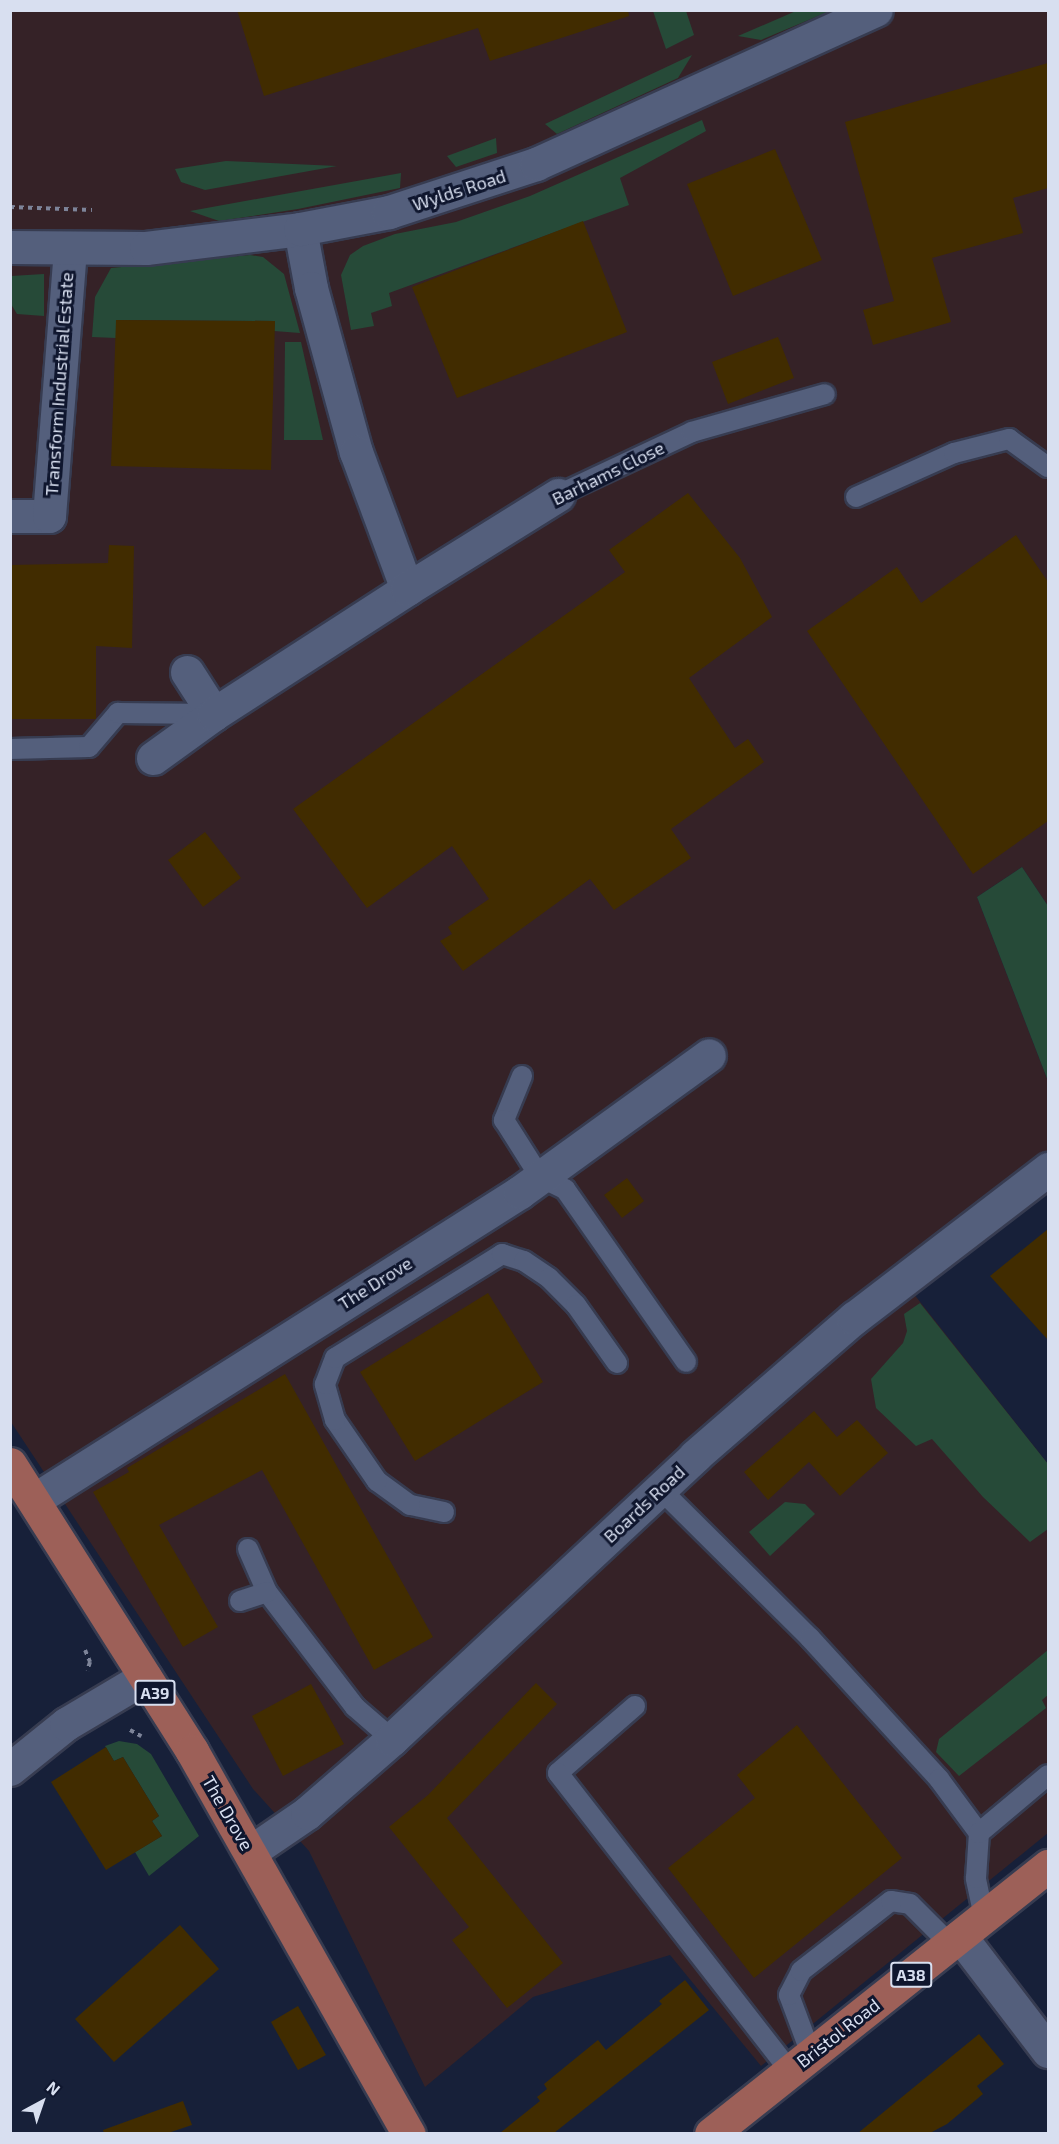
<!DOCTYPE html>
<style>
body{margin:0}
#map{position:relative;width:1059px;height:2144px;overflow:hidden;background:#172039;font-family:"Exo 2",sans-serif}
div>[style]{position:absolute}
.industrial>*{inset:0;background:#352227}
.green>*{inset:0;background:#264a38}
.building>*{inset:0;background:#412c00}
.path>*{height:4px;margin-top:-2px;transform-origin:0;background:repeating-linear-gradient(90deg,#7d8499 0 4.5px,transparent 0 9px)}
.roads{filter:drop-shadow(2px 0 #373c51) drop-shadow(-2px 0 #373c51) drop-shadow(0 2px #373c51) drop-shadow(0 -2px #373c51)}
.service>*{height:20px;margin:-10px;padding:0 10px;transform-origin:10px;border-radius:10px;background:#545f7c}
.minor>*{height:33px;margin:-16.5px;padding:0 16.5px;transform-origin:16.5px;border-radius:16.5px;background:#545f7c}
.tertiary>*{height:33px;margin:-16.5px;padding:0 16.5px;transform-origin:16.5px;border-radius:16.5px;background:#545f7c}
.primary>*{height:33px;margin:-16.5px;padding:0 16.5px;transform-origin:16.5px;border-radius:16.5px;background:#9d6058}
span{translate:-50% -50%;white-space:nowrap;text-align:center;line-height:1.15;-webkit-text-stroke:6px #0f162e;paint-order:stroke}
.shield-label span{padding:2px 4px;background:#0f162e;border:2px solid;border-radius:4px;-webkit-text-stroke-width:0}
.shield-label{font-size:16px;color:#d8dff0;font-weight:700}
.street-label{font-size:18px;color:#d8dff0}
.frame{position:absolute;inset:0;border:12px solid #d8dff0;pointer-events:none}
.north{position:absolute;left:12px;top:2072px;width:60px;height:60px;-webkit-text-stroke:4px #0f162e;paint-order:stroke;rotate:40deg;font-size:16px;font-weight:700;line-height:24px;text-align:center;color:#d8dff0}
.north::after{content:'';display:block;margin:auto;width:21px;height:27px;background:#d8dff0;clip-path:polygon(50% 0,100% 100%,50% 72%,0 100%)}
</style>
<div id="map">
<div class="industrial">
<i style="clip-path:polygon(10px 11px,1048px 11px,1048px 906px,1022px 867px,977px 897px,1048px 1081px,1048px 1169px,902px 1279px,1048px 1464px,1048px 1833px,761px 2066px,670px 1955px,533px 1997px,425px 2087px,309px 1851px,253px 1789px,11px 1422px)"></i>
</div>
<div class="green">
<i style="clip-path:polygon(653px 11px,686px 11px,694px 35px,666px 49px)"></i>
<i style="clip-path:polygon(796px 11px,830px 11px,761px 40px,738px 36px)"></i>
<i style="clip-path:polygon(692px 55px,678px 78px,557px 134px,545px 124px)"></i>
<i style="clip-path:polygon(702px 120px,706px 131px,620px 178px,629px 205px,389px 293px,392px 306px,371px 313px,374px 326px,351px 330px,341px 275px,350px 255px,363px 246px,395px 234px,456px 222px,530px 196px)"></i>
<i style="clip-path:polygon(496px 138px,497px 153px,456px 167px,447px 156px)"></i>
<i style="clip-path:polygon(226px 161px,337px 166px,205px 190px,181px 182px,175px 169px)"></i>
<i style="clip-path:polygon(401px 173px,400px 188px,298px 209px,219px 221px,190px 211px)"></i>
<i style="clip-path:polygon(250px 255px,263px 257px,284px 274px,300px 333px,274px 331px,275px 321px,117px 320px,116px 338px,92px 337px,95px 297px,111px 268px)"></i>
<i style="clip-path:polygon(44px 274px,44px 316px,17px 314px,11px 304px,11px 276px)"></i>
<i style="clip-path:polygon(285px 342px,301px 342px,323px 440px,284px 440px)"></i>
<i style="clip-path:polygon(1022px 867px,1048px 906px,1048px 1081px,977px 897px)"></i>
<i style="clip-path:polygon(920px 1303px,1048px 1464px,1048px 1529px,1030px 1542px,983px 1497px,932px 1439px,916px 1446px,876px 1408px,871px 1379px,903px 1343px,907px 1331px,904px 1314px)"></i>
<i style="clip-path:polygon(785px 1502px,805px 1504px,815px 1514px,770px 1556px,749px 1532px)"></i>
<i style="clip-path:polygon(1048px 1650px,1048px 1695px,1042px 1700px,1046px 1708px,959px 1776px,936px 1752px,939px 1739px)"></i>
<i style="clip-path:polygon(119px 1741px,137px 1744px,151px 1754px,199px 1836px,149px 1876px,135px 1852px,162px 1836px,152px 1821px,159px 1816px,123px 1757px,114px 1761px,105px 1746px)"></i>
</div>
<div class="building">
<i style="clip-path:polygon(237px 10px,628px 10px,629px 16px,490px 61px,478px 28px,264px 96px)"></i>
<i style="clip-path:polygon(1048px 63px,1048px 188px,1013px 198px,1023px 233px,932px 258px,951px 322px,873px 345px,863px 310px,894px 301px,845px 122px)"></i>
<i style="clip-path:polygon(775px 149px,822px 260px,733px 296px,687px 184px)"></i>
<i style="clip-path:polygon(583px 221px,627px 332px,457px 398px,412px 287px)"></i>
<i style="clip-path:polygon(116px 320px,275px 321px,271px 470px,111px 466px)"></i>
<i style="clip-path:polygon(778px 337px,794px 378px,728px 404px,712px 362px)"></i>
<i style="clip-path:polygon(688px 493px,740px 558px,772px 617px,689px 678px,735px 748px,748px 739px,764px 762px,671px 829px,691px 858px,614px 910px,590px 879px,463px 971px,440px 941px,452px 934px,448px 927px,489px 899px,452px 846px,367px 908px,293px 809px,625px 572px,609px 550px)"></i>
<i style="clip-path:polygon(1016px 535px,1048px 582px,1048px 821px,973px 874px,807px 631px,897px 567px,921px 603px)"></i>
<i style="clip-path:polygon(109px 545px,134px 546px,132px 648px,96px 646px,96px 719px,10px 719px,10px 565px,108px 563px)"></i>
<i style="clip-path:polygon(205px 832px,241px 878px,203px 907px,168px 860px)"></i>
<i style="clip-path:polygon(627px 1178px,644px 1201px,622px 1218px,604px 1195px)"></i>
<i style="clip-path:polygon(1048px 1229px,1048px 1340px,990px 1276px)"></i>
<i style="clip-path:polygon(488px 1293px,543px 1382px,415px 1461px,360px 1372px)"></i>
<i style="clip-path:polygon(285px 1374px,433px 1637px,374px 1670px,262px 1470px,159px 1525px,218px 1627px,183px 1647px,93px 1492px,129px 1472px,127px 1468px)"></i>
<i style="clip-path:polygon(814px 1411px,837px 1437px,857px 1420px,888px 1453px,840px 1496px,809px 1462px,768px 1500px,744px 1472px)"></i>
<i style="clip-path:polygon(536px 1683px,557px 1704px,447px 1818px,563px 1963px,507px 2008px,452px 1940px,469px 1927px,389px 1827px,428px 1795px)"></i>
<i style="clip-path:polygon(311px 1684px,344px 1744px,283px 1776px,252px 1716px)"></i>
<i style="clip-path:polygon(797px 1725px,902px 1858px,754px 1978px,668px 1868px,755px 1798px,737px 1775px)"></i>
<i style="clip-path:polygon(106px 1747px,114px 1761px,123px 1757px,159px 1816px,152px 1821px,162px 1836px,106px 1870px,51px 1782px)"></i>
<i style="clip-path:polygon(180px 1925px,219px 1969px,114px 2062px,75px 2019px)"></i>
<i style="clip-path:polygon(685px 1980px,709px 2010px,554px 2133px,500px 2133px,540px 2101px,537px 2097px,547px 2089px,544px 2084px,598px 2040px,606px 2050px,662px 2004px,659px 2001px)"></i>
<i style="clip-path:polygon(298px 2006px,326px 2055px,298px 2070px,271px 2022px)"></i>
<i style="clip-path:polygon(979px 2034px,1004px 2064px,977px 2086px,983px 2094px,947px 2124px,930px 2133px,858px 2133px)"></i>
<i style="clip-path:polygon(183px 2101px,192px 2125px,168px 2133px,104px 2133px,103px 2130px)"></i>
</div>
<div class="path">
<i style="left:10px;top:207px;width:82px;rotate:2.1deg"></i>
<i style="left:85px;top:1650px;width:13px;rotate:67deg"></i>
<i style="left:90px;top:1662px;width:9px;rotate:108deg"></i>
<i style="left:130px;top:1730px;width:13px;rotate:29deg"></i>
</div>
<div class="roads">
<div class="service">
<i style="left:558px;top:495px;width:148px;rotate:-25.2deg"></i>
<i style="left:692px;top:432px;width:138px;rotate:-15.9deg"></i>
<i style="left:856px;top:497px;width:107px;rotate:-24.2deg"></i>
<i style="left:954px;top:453px;width:57px;rotate:-14.3deg"></i>
<i style="left:1009px;top:439px;width:48px;rotate:35.7deg"></i>
<i style="left:10px;top:749px;width:79px;rotate:-1.5deg"></i>
<i style="left:89px;top:747px;width:45px;rotate:-49.5deg"></i>
<i style="left:118px;top:713px;width:93px;rotate:0.6deg"></i>
<i style="left:522px;top:1076px;width:48px;rotate:112.2deg"></i>
<i style="left:504px;top:1120px;width:67px;rotate:57.7deg"></i>
<i style="left:540px;top:1177px;width:28px;rotate:26deg"></i>
<i style="left:565px;top:1189px;width:211px;rotate:55deg"></i>
<i style="left:660px;top:1489px;width:211px;rotate:44.8deg"></i>
<i style="left:810px;top:1638px;width:191px;rotate:47.5deg"></i>
<i style="left:939px;top:1779px;width:67px;rotate:53.5deg"></i>
<i style="left:444px;top:1512px;width:35px;rotate:-168deg"></i>
<i style="left:410px;top:1505px;width:41px;rotate:-144deg"></i>
<i style="left:377px;top:1481px;width:74px;rotate:-124.5deg"></i>
<i style="left:335px;top:1420px;width:37px;rotate:-106deg"></i>
<i style="left:325px;top:1384px;width:28px;rotate:-69deg"></i>
<i style="left:335px;top:1358px;width:197px;rotate:-31.9deg"></i>
<i style="left:502px;top:1254px;width:23px;rotate:18deg"></i>
<i style="left:524px;top:1261px;width:30px;rotate:34deg"></i>
<i style="left:549px;top:1278px;width:38px;rotate:45deg"></i>
<i style="left:576px;top:1305px;width:71px;rotate:54.7deg"></i>
<i style="left:248px;top:1549px;width:47px;rotate:66.2deg"></i>
<i style="left:267px;top:1592px;width:145px;rotate:52.6deg"></i>
<i style="left:355px;top:1707px;width:49px;rotate:40.9deg"></i>
<i style="left:240px;top:1601px;width:28px;rotate:-18deg"></i>
<i style="left:635px;top:1706px;width:102px;rotate:139deg"></i>
<i style="left:558px;top:1773px;width:378px;rotate:52.1deg"></i>
<i style="left:984px;top:1917px;width:40px;rotate:-102deg"></i>
<i style="left:976px;top:1878px;width:45px;rotate:-86.2deg"></i>
<i style="left:979px;top:1833px;width:90px;rotate:-40deg"></i>
<i style="left:811px;top:2054px;width:63px;rotate:-110.4deg"></i>
<i style="left:789px;top:1995px;width:27px;rotate:-63deg"></i>
<i style="left:801px;top:1971px;width:114px;rotate:-37.9deg"></i>
<i style="left:891px;top:1901px;width:19px;rotate:9deg"></i>
<i style="left:910px;top:1904px;width:57px;rotate:45deg"></i>
</div>
<div class="minor">
<i style="left:300px;top:229px;width:60px;rotate:79.4deg"></i>
<i style="left:311px;top:288px;width:170px;rotate:74.7deg"></i>
<i style="left:356px;top:452px;width:146px;rotate:69.6deg"></i>
<i style="left:10px;top:516px;width:39px"></i>
<i style="left:49px;top:516px;width:267px;rotate:-85.5deg"></i>
<i style="left:187px;top:672px;width:50px;rotate:57.3deg"></i>
<i style="left:153px;top:758px;width:75px;rotate:-35.8deg"></i>
<i style="left:214px;top:714px;width:230px;rotate:-32.9deg"></i>
<i style="left:407px;top:589px;width:178px;rotate:-31.9deg"></i>
<i style="left:34px;top:1500px;width:575px;rotate:-32.36deg"></i>
<i style="left:520px;top:1192px;width:233px;rotate:-35.9deg"></i>
<i style="left:10px;top:1769px;width:72px;rotate:-38.8deg"></i>
<i style="left:66px;top:1724px;width:92px;rotate:-30.7deg"></i>
<i style="left:250px;top:1852px;width:69px;rotate:-34.4deg"></i>
<i style="left:307px;top:1813px;width:113px;rotate:-41deg"></i>
<i style="left:392px;top:1739px;width:415px;rotate:-43deg"></i>
<i style="left:695px;top:1456px;width:211px;rotate:-41deg"></i>
<i style="left:854px;top:1318px;width:245px;rotate:-37.5deg"></i>
<i style="left:960px;top:1936px;width:145px;rotate:52.6deg"></i>
</div>
<div class="tertiary">
<i style="left:10px;top:247px;width:136px;rotate:0.4deg"></i>
<i style="left:146px;top:248px;width:155px;rotate:-7deg"></i>
<i style="left:300px;top:229px;width:91px;rotate:-10.8deg"></i>
<i style="left:389px;top:212px;width:155px;rotate:-18.1deg"></i>
<i style="left:536px;top:164px;width:373px;rotate:-24.4deg"></i>
</div>
<div class="primary">
<i style="left:10px;top:1464px;width:340px;rotate:57.6deg"></i>
<i style="left:192px;top:1751px;width:440px;rotate:60.5deg"></i>
<i style="left:711px;top:2134px;width:431px;rotate:-38.5deg"></i>
</div>
</div>
<div class="shield-label">
<span style="left:155px;top:1693px">A39</span>
<span style="left:911px;top:1975px">A38</span>
</div>
<div class="street-label">
<span style="left:459px;top:190px;rotate:-18deg">Wylds Road</span>
<span style="left:59px;top:384px;rotate:-86deg">Transform Industrial Estate</span>
<span style="left:608px;top:473px;rotate:-26deg">Barhams Close</span>
<span style="left:375px;top:1283px;rotate:-32deg">The Drove</span>
<span style="left:644px;top:1504px;rotate:-43deg">Boards Road</span>
<span style="left:228px;top:1813px;rotate:60deg">The Drove</span>
<span style="left:838px;top:2033px;rotate:-38deg">Bristol Road</span>
</div>
<div class="frame"></div>
<div class="north">N</div>
</div>
